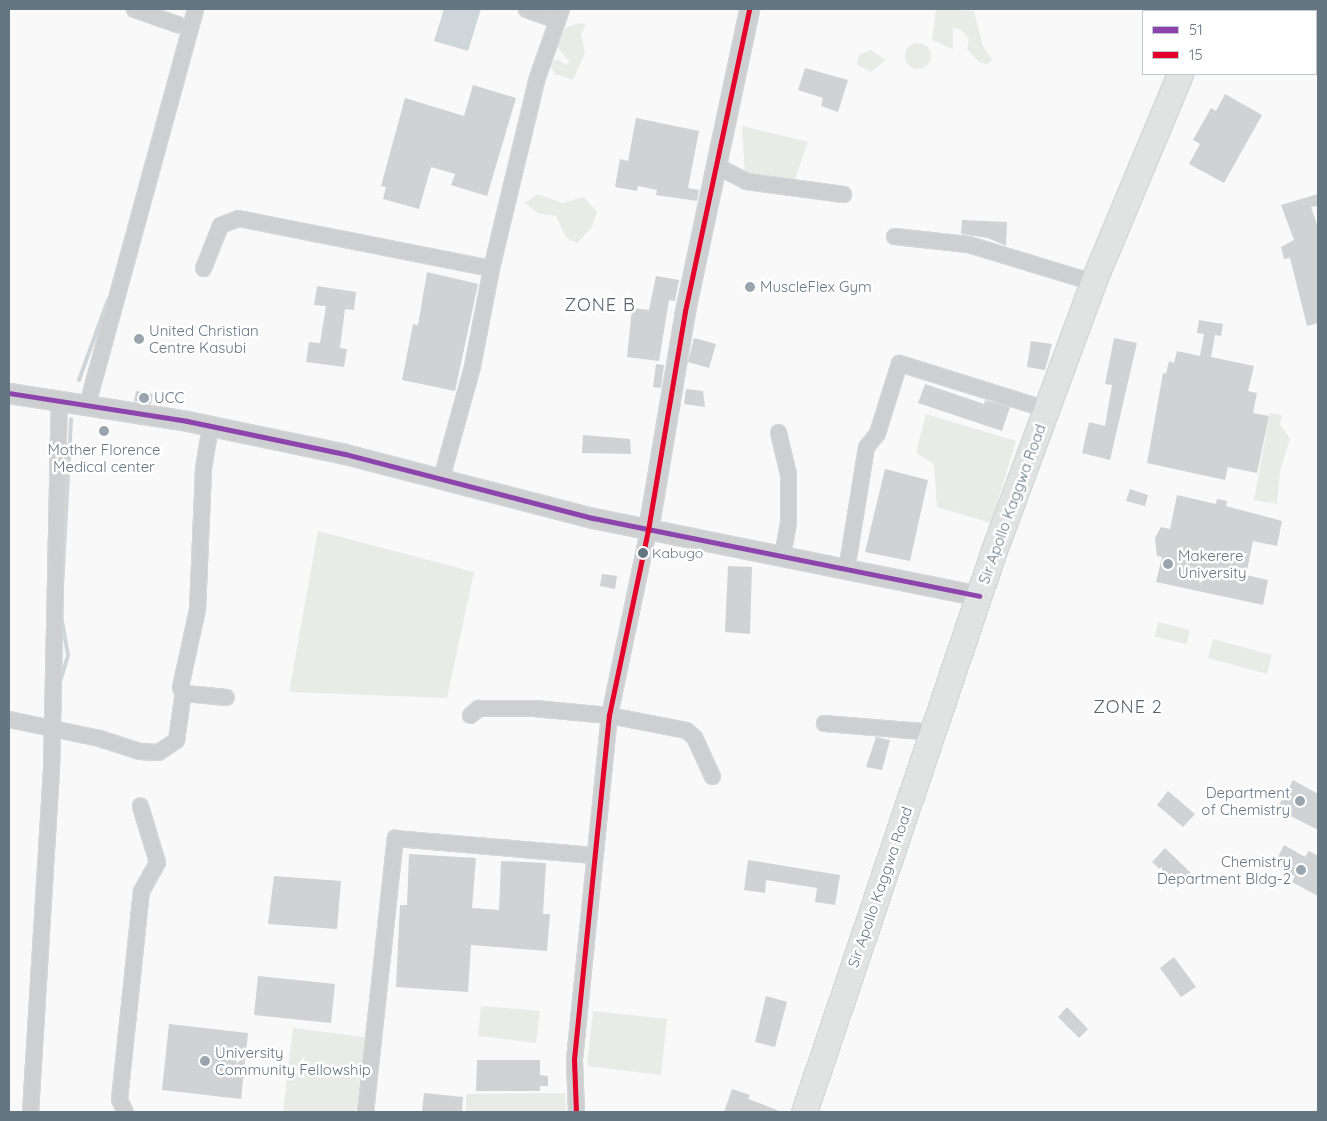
<!DOCTYPE html>
<style>
body{margin:0}
#map{position:relative;width:1327px;height:1121px;overflow:hidden;background:#f9f9f9;font-family:Quicksand,sans-serif}
div>[style]{position:absolute}
.green>*{inset:0;background:#e8ebe6}
.round{border-radius:50%}
.water>*{inset:0;background:#ced6d9}
.stream>*{height:4px;margin:-2px;padding:0 2px;transform-origin:2px;border-radius:2px;background:#ced6d9}
.building>*{inset:0;background:#d0d2d3}
.roads{filter:drop-shadow(1px 0 #d5d6d7) drop-shadow(-1px 0 #d5d6d7) drop-shadow(0 1px #d5d6d7) drop-shadow(0 -1px #d5d6d7)}
.minor>*{height:15px;margin:-7.5px;padding:0 7.5px;transform-origin:7.5px;border-radius:7.5px;background:#cecfd0}
.tertiary>*{height:19px;margin:-9.5px;padding:0 9.5px;transform-origin:9.5px;border-radius:9.5px;background:#cecfd0}
.primary>*{height:25px;margin:-12.5px;padding:0 12.5px;transform-origin:12.5px;border-radius:12.5px;background:#e1e2e2}
.bus-1>*{height:5px;margin:-2.5px;padding:0 2.5px;transform-origin:2.5px;border-radius:2.5px;background:#8e44ad}
.bus-2>*{height:5px;margin:-2.5px;padding:0 2.5px;transform-origin:2.5px;border-radius:2.5px;background:#e4002b}
.dots>*{width:14px;height:14px;translate:-50% -50%;box-sizing:border-box;border:2px solid #fff;border-radius:50%}
span{translate:-50% -50%;white-space:nowrap;text-align:center;line-height:1.15;-webkit-text-stroke:5px #fff;paint-order:stroke}
.bus-label{font-size:14px;color:#657683}
.left{translate:0 -50%;text-align:left}
.poi-label{font-size:15px;color:#657683}
.right{translate:-100% -50%;text-align:right}
.street-label{font-size:15px;color:#657683}
.quarter-label{font-size:18px;color:#57646e;letter-spacing:1px}
.frame{position:absolute;inset:0;border:10px solid #657683;pointer-events:none}
.legend{position:absolute;left:1142px;top:10px;width:175px;height:65px;box-sizing:border-box;background:#fff;border:1px solid #c1c8cd;margin:0;padding:6px 9px;list-style:none;font-size:15px;color:#657683}
.legend li{display:flex;align-items:center;gap:10px;height:25px}
.legend b{width:25px;border:1px solid #c1c8cd}
</style>
<div id="map">
<div class="green">
<i style="clip-path:polygon(936px 9px,974px 11px,983px 46px,992px 60px,987px 64px,979px 62px,967px 49px,969px 38px,960px 29px,953px 28px,953px 49px,932px 40px)"></i>
<i style="clip-path:polygon(580px 23px,586px 25px,581px 34px,585px 53px,573px 80px,555px 74px,550px 65px,556px 59px,567px 65px,569px 61px,557px 47px,565px 28px)"></i>
<i class="round" style="left:905px;top:43px;width:26px;height:26px"></i>
<i style="clip-path:polygon(871px 50px,886px 60px,871px 72px,857px 65px,859px 55px)"></i>
<i style="clip-path:polygon(742px 126px,808px 142px,794px 182px,745px 178px)"></i>
<i style="clip-path:polygon(538px 194px,562px 203px,584px 197px,597px 212px,592px 227px,577px 243px,566px 238px,556px 216px,538px 213px,525px 203px)"></i>
<i style="clip-path:polygon(1270px 413px,1282px 415px,1280px 424px,1290px 439px,1280px 471px,1277px 504px,1254px 500px)"></i>
<i style="clip-path:polygon(926px 414px,1016px 441px,991px 523px,937px 507px,934px 464px,916px 453px)"></i>
<i style="clip-path:polygon(318px 531px,474px 572px,447px 698px,289px 692px)"></i>
<i style="clip-path:polygon(1158px 622px,1190px 630px,1187px 644px,1155px 637px)"></i>
<i style="clip-path:polygon(1213px 639px,1272px 655px,1267px 674px,1208px 658px)"></i>
<i style="clip-path:polygon(481px 1006px,540px 1011px,536px 1043px,478px 1036px)"></i>
<i style="clip-path:polygon(593px 1011px,667px 1019px,661px 1075px,587px 1066px)"></i>
<i style="clip-path:polygon(293px 1028px,365px 1037px,356px 1112px,283px 1112px)"></i>
<i style="clip-path:polygon(565px 1093px,566px 1112px,466px 1112px,466px 1094px)"></i>
</div>
<div class="water">
<i style="clip-path:polygon(444px 9px,481px 9px,468px 51px,434px 41px)"></i>
</div>
<div class="stream">
<i style="left:79px;top:380px;width:85px;rotate:-70.1deg"></i>
<i style="left:62px;top:587px;width:168px;rotate:-86.9deg"></i>
<i style="left:59px;top:685px;width:31px;rotate:-73deg"></i>
<i style="left:68px;top:655px;width:40px;rotate:-100deg"></i>
<i style="left:59px;top:722px;width:20px;rotate:-87deg"></i>
</div>
<div class="building">
<i style="clip-path:polygon(805px 68px,848px 80px,838px 112px,821px 106px,823px 98px,798px 90px)"></i>
<i style="clip-path:polygon(473px 85px,516px 98px,487px 196px,451px 185px,455px 174px,431px 167px,419px 209px,383px 199px,386px 187px,381px 186px,405px 98px,464px 116px)"></i>
<i style="clip-path:polygon(1225px 94px,1262px 115px,1224px 183px,1189px 164px,1200px 144px,1193px 140px,1211px 108px,1216px 111px)"></i>
<i style="clip-path:polygon(636px 118px,699px 131px,688px 188px,699px 190px,697px 201px,656px 195px,657px 190px,638px 186px,637px 191px,615px 187px,620px 159px,628px 161px)"></i>
<i style="clip-path:polygon(1318px 194px,1318px 206px,1311px 207px,1318px 227px,1318px 323px,1307px 326px,1290px 258px,1284px 259px,1281px 247px,1294px 240px,1281px 205px)"></i>
<i style="clip-path:polygon(962px 220px,1007px 222px,1006px 246px,988px 238px,961px 234px)"></i>
<i style="clip-path:polygon(427px 272px,478px 284px,455px 391px,402px 380px,413px 324px,418px 325px)"></i>
<i style="clip-path:polygon(656px 276px,679px 280px,675px 301px,669px 300px,659px 361px,627px 357px,632px 308px,649px 310px)"></i>
<i style="clip-path:polygon(317px 286px,356px 292px,354px 310px,345px 309px,340px 348px,347px 349px,344px 367px,306px 362px,309px 342px,320px 343px,326px 306px,314px 305px)"></i>
<i style="clip-path:polygon(1199px 320px,1223px 324px,1221px 336px,1215px 335px,1211px 357px,1254px 366px,1248px 391px,1257px 393px,1253px 413px,1269px 416px,1257px 473px,1228px 467px,1225px 480px,1147px 463px,1163px 373px,1166px 374px,1169px 361px,1174px 363px,1177px 351px,1200px 356px,1204px 334px,1197px 333px)"></i>
<i style="clip-path:polygon(694px 338px,716px 344px,709px 368px,688px 362px)"></i>
<i style="clip-path:polygon(1114px 338px,1137px 343px,1110px 460px,1082px 453px,1089px 422px,1105px 426px,1112px 385px,1105px 384px)"></i>
<i style="clip-path:polygon(1031px 341px,1052px 344px,1045px 370px,1027px 367px)"></i>
<i style="clip-path:polygon(656px 364px,664px 365px,661px 388px,653px 387px)"></i>
<i style="clip-path:polygon(925px 384px,984px 404px,985px 400px,1010px 407px,1002px 431px,918px 403px)"></i>
<i style="clip-path:polygon(686px 389px,703px 391px,705px 407px,684px 404px)"></i>
<i style="clip-path:polygon(136px 391px,153px 394px,151px 404px,134px 401px)"></i>
<i style="clip-path:polygon(583px 435px,630px 439px,631px 454px,582px 453px)"></i>
<i style="clip-path:polygon(885px 469px,928px 480px,910px 561px,865px 552px)"></i>
<i style="clip-path:polygon(1130px 489px,1148px 495px,1145px 506px,1126px 501px)"></i>
<i style="clip-path:polygon(1177px 495px,1216px 504px,1217px 499px,1227px 501px,1226px 506px,1282px 521px,1277px 546px,1253px 541px,1246px 575px,1268px 580px,1263px 605px,1156px 582px,1162px 557px,1157px 556px,1155px 538px,1161px 527px,1170px 529px)"></i>
<i style="clip-path:polygon(728px 566px,752px 567px,750px 634px,725px 632px)"></i>
<i style="clip-path:polygon(602px 574px,617px 576px,615px 589px,600px 586px)"></i>
<i style="clip-path:polygon(876px 737px,890px 740px,882px 770px,866px 767px)"></i>
<i style="clip-path:polygon(1293px 780px,1318px 794px,1318px 830px,1277px 809px)"></i>
<i style="clip-path:polygon(1168px 791px,1195px 814px,1183px 827px,1157px 805px)"></i>
<i style="clip-path:polygon(1284px 845px,1305px 857px,1309px 851px,1318px 856px,1318px 896px,1292px 882px,1295px 876px,1274px 865px)"></i>
<i style="clip-path:polygon(1165px 848px,1191px 873px,1178px 886px,1152px 862px)"></i>
<i style="clip-path:polygon(409px 854px,476px 858px,472px 908px,499px 910px,501px 861px,546px 863px,543px 914px,550px 914px,547px 951px,471px 945px,468px 992px,396px 987px,400px 905px,407px 905px)"></i>
<i style="clip-path:polygon(748px 860px,840px 875px,835px 905px,815px 902px,817px 888px,766px 880px,765px 893px,744px 890px)"></i>
<i style="clip-path:polygon(274px 876px,341px 881px,337px 929px,268px 924px)"></i>
<i style="clip-path:polygon(1174px 957px,1196px 987px,1181px 997px,1160px 968px)"></i>
<i style="clip-path:polygon(258px 976px,335px 984px,331px 1023px,254px 1015px)"></i>
<i style="clip-path:polygon(766px 996px,787px 1002px,775px 1047px,755px 1042px)"></i>
<i style="clip-path:polygon(1067px 1007px,1088px 1029px,1079px 1038px,1058px 1017px)"></i>
<i style="clip-path:polygon(169px 1024px,248px 1033px,241px 1099px,162px 1090px)"></i>
<i style="clip-path:polygon(477px 1060px,540px 1060px,540px 1075px,548px 1076px,548px 1086px,540px 1086px,540px 1091px,476px 1091px)"></i>
<i style="clip-path:polygon(732px 1089px,750px 1095px,748px 1099px,782px 1112px,724px 1112px)"></i>
<i style="clip-path:polygon(424px 1093px,463px 1097px,462px 1112px,422px 1112px)"></i>
</div>
<div class="roads">
<div class="minor">
<i style="left:134px;top:9px;width:46px;rotate:19.2deg"></i>
<i style="left:526px;top:9px;width:33px;rotate:20deg"></i>
<i style="left:715px;top:165px;width:35px;rotate:27deg"></i>
<i style="left:746px;top:181px;width:98px;rotate:7.6deg"></i>
<i style="left:894px;top:236px;width:74px;rotate:6.2deg"></i>
<i style="left:968px;top:244px;width:131px;rotate:16.9deg"></i>
<i style="left:203px;top:268px;width:46px;rotate:-68.4deg"></i>
<i style="left:220px;top:225px;width:19px;rotate:-21deg"></i>
<i style="left:238px;top:218px;width:258px;rotate:11.2deg"></i>
<i style="left:87px;top:404px;width:409px;rotate:-74.7deg"></i>
<i style="left:210px;top:426px;width:43px;rotate:99.5deg"></i>
<i style="left:203px;top:468px;width:141px;rotate:92.4deg"></i>
<i style="left:197px;top:609px;width:80px;rotate:102.3deg"></i>
<i style="left:180px;top:687px;width:8px;rotate:50deg"></i>
<i style="left:185px;top:693px;width:41px;rotate:5.6deg"></i>
<i style="left:778px;top:432px;width:43px;rotate:76.6deg"></i>
<i style="left:788px;top:474px;width:48px;rotate:90deg"></i>
<i style="left:788px;top:522px;width:36px;rotate:100deg"></i>
<i style="left:441px;top:478px;width:116px;rotate:-74.5deg"></i>
<i style="left:472px;top:366px;width:100px;rotate:-79deg"></i>
<i style="left:491px;top:268px;width:196px;rotate:-76.5deg"></i>
<i style="left:537px;top:77px;width:72px;rotate:-70.6deg"></i>
<i style="left:846px;top:570px;width:125px;rotate:-80.8deg"></i>
<i style="left:866px;top:447px;width:18px;rotate:-52deg"></i>
<i style="left:877px;top:433px;width:73px;rotate:-72.6deg"></i>
<i style="left:899px;top:363px;width:155px;rotate:17.3deg"></i>
<i style="left:470px;top:715px;width:11px;rotate:-41deg"></i>
<i style="left:478px;top:708px;width:56px"></i>
<i style="left:534px;top:708px;width:75px;rotate:5.3deg"></i>
<i style="left:609px;top:715px;width:78px;rotate:11deg"></i>
<i style="left:686px;top:730px;width:11px;rotate:41deg"></i>
<i style="left:694px;top:737px;width:43px;rotate:65.2deg"></i>
<i style="left:9px;top:719px;width:92px;rotate:11.9deg"></i>
<i style="left:99px;top:738px;width:42px;rotate:18deg"></i>
<i style="left:139px;top:751px;width:19px;rotate:3deg"></i>
<i style="left:158px;top:752px;width:22px;rotate:-34deg"></i>
<i style="left:176px;top:740px;width:49px;rotate:-81.9deg"></i>
<i style="left:824px;top:723px;width:109px;rotate:4.7deg"></i>
<i style="left:30px;top:1112px;width:342px;rotate:-86.5deg"></i>
<i style="left:51px;top:771px;width:371px;rotate:-88.8deg"></i>
<i style="left:125px;top:1112px;width:14px;rotate:-115deg"></i>
<i style="left:119px;top:1099px;width:209px;rotate:-84deg"></i>
<i style="left:141px;top:891px;width:33px;rotate:-61deg"></i>
<i style="left:157px;top:862px;width:59px;rotate:-106.9deg"></i>
<i style="left:365px;top:1112px;width:276px;rotate:-83.8deg"></i>
<i style="left:395px;top:838px;width:200px;rotate:4.9deg"></i>
<i style="left:576px;top:1112px;width:53px;rotate:-92.2deg"></i>
<i style="left:574px;top:1059px;width:346px;rotate:-84.2deg"></i>
<i style="left:609px;top:715px;width:189px;rotate:-78.1deg"></i>
</div>
<div class="tertiary">
<i style="left:9px;top:393px;width:180px;rotate:8.9deg"></i>
<i style="left:187px;top:421px;width:161px;rotate:11.8deg"></i>
<i style="left:345px;top:454px;width:256px;rotate:14.5deg"></i>
<i style="left:593px;top:518px;width:394px;rotate:11.4deg"></i>
<i style="left:648px;top:530px;width:222px;rotate:-80.4deg"></i>
<i style="left:685px;top:311px;width:309px;rotate:-78deg"></i>
</div>
<div class="primary">
<i style="left:1209px;top:11px;width:3px;rotate:-45deg"></i>
<i style="left:804px;top:1112px;width:590px;rotate:-71.32deg"></i>
<i style="left:993px;top:553px;width:289px;rotate:-69.7deg"></i>
<i style="left:1093px;top:282px;width:225px;rotate:-67.3deg"></i>
</div>
</div>
<div class="bus-1">
<i style="left:9px;top:393px;width:180px;rotate:8.9deg"></i>
<i style="left:187px;top:421px;width:161px;rotate:11.8deg"></i>
<i style="left:345px;top:454px;width:256px;rotate:14.5deg"></i>
<i style="left:593px;top:518px;width:394px;rotate:11.4deg"></i>
</div>
<div class="bus-2">
<i style="left:576px;top:1112px;width:53px;rotate:-92.2deg"></i>
<i style="left:574px;top:1059px;width:346px;rotate:-84.2deg"></i>
<i style="left:609px;top:715px;width:189px;rotate:-78.1deg"></i>
<i style="left:648px;top:530px;width:222px;rotate:-80.4deg"></i>
<i style="left:685px;top:311px;width:309px;rotate:-78deg"></i>
</div>
<div class="dots">
<i style="left:750px;top:287px;background:#99a4ac"></i>
<i style="left:139px;top:339px;background:#99a4ac"></i>
<i style="left:144px;top:398px;background:#99a4ac"></i>
<i style="left:104px;top:431px;background:#99a4ac"></i>
<i style="left:643px;top:553px;background:#657683"></i>
<i style="left:1168px;top:564px;background:#99a4ac"></i>
<i style="left:1300px;top:801px;background:#99a4ac"></i>
<i style="left:1301px;top:870px;background:#99a4ac"></i>
<i style="left:205px;top:1061px;background:#99a4ac"></i>
</div>
<div class="bus-label">
<span class="left" style="left:652px;top:553px">Kabugo</span>
</div>
<div class="poi-label">
<span class="left" style="left:760px;top:287px">MuscleFlex Gym</span>
<span class="left" style="left:149px;top:339px">United Christian<br>Centre Kasubi</span>
<span class="left" style="left:154px;top:398px">UCC</span>
<span style="left:104px;top:458px">Mother Florence<br>Medical center</span>
<span class="left" style="left:1178px;top:564px">Makerere<br>University</span>
<span class="right" style="left:1290px;top:801px">Department<br>of Chemistry</span>
<span class="right" style="left:1291px;top:870px">Chemistry<br>Department Bldg-2</span>
<span class="left" style="left:215px;top:1061px">University<br>Community Fellowship</span>
</div>
<div class="street-label">
<span style="left:1012px;top:504px;rotate:-70deg">Sir Apollo Kaggwa Road</span>
<span style="left:880px;top:887px;rotate:-71deg">Sir Apollo Kaggwa Road</span>
</div>
<div class="quarter-label">
<span style="left:600px;top:305px">ZONE B</span>
<span style="left:1128px;top:707px">ZONE 2</span>
</div>
<div class="frame"></div>
<ul class="legend">
<li><b style="height:6px;background:#8e44ad"></b>51</li>
<li><b style="height:6px;background:#e4002b"></b>15</li>
</ul>
</div>
